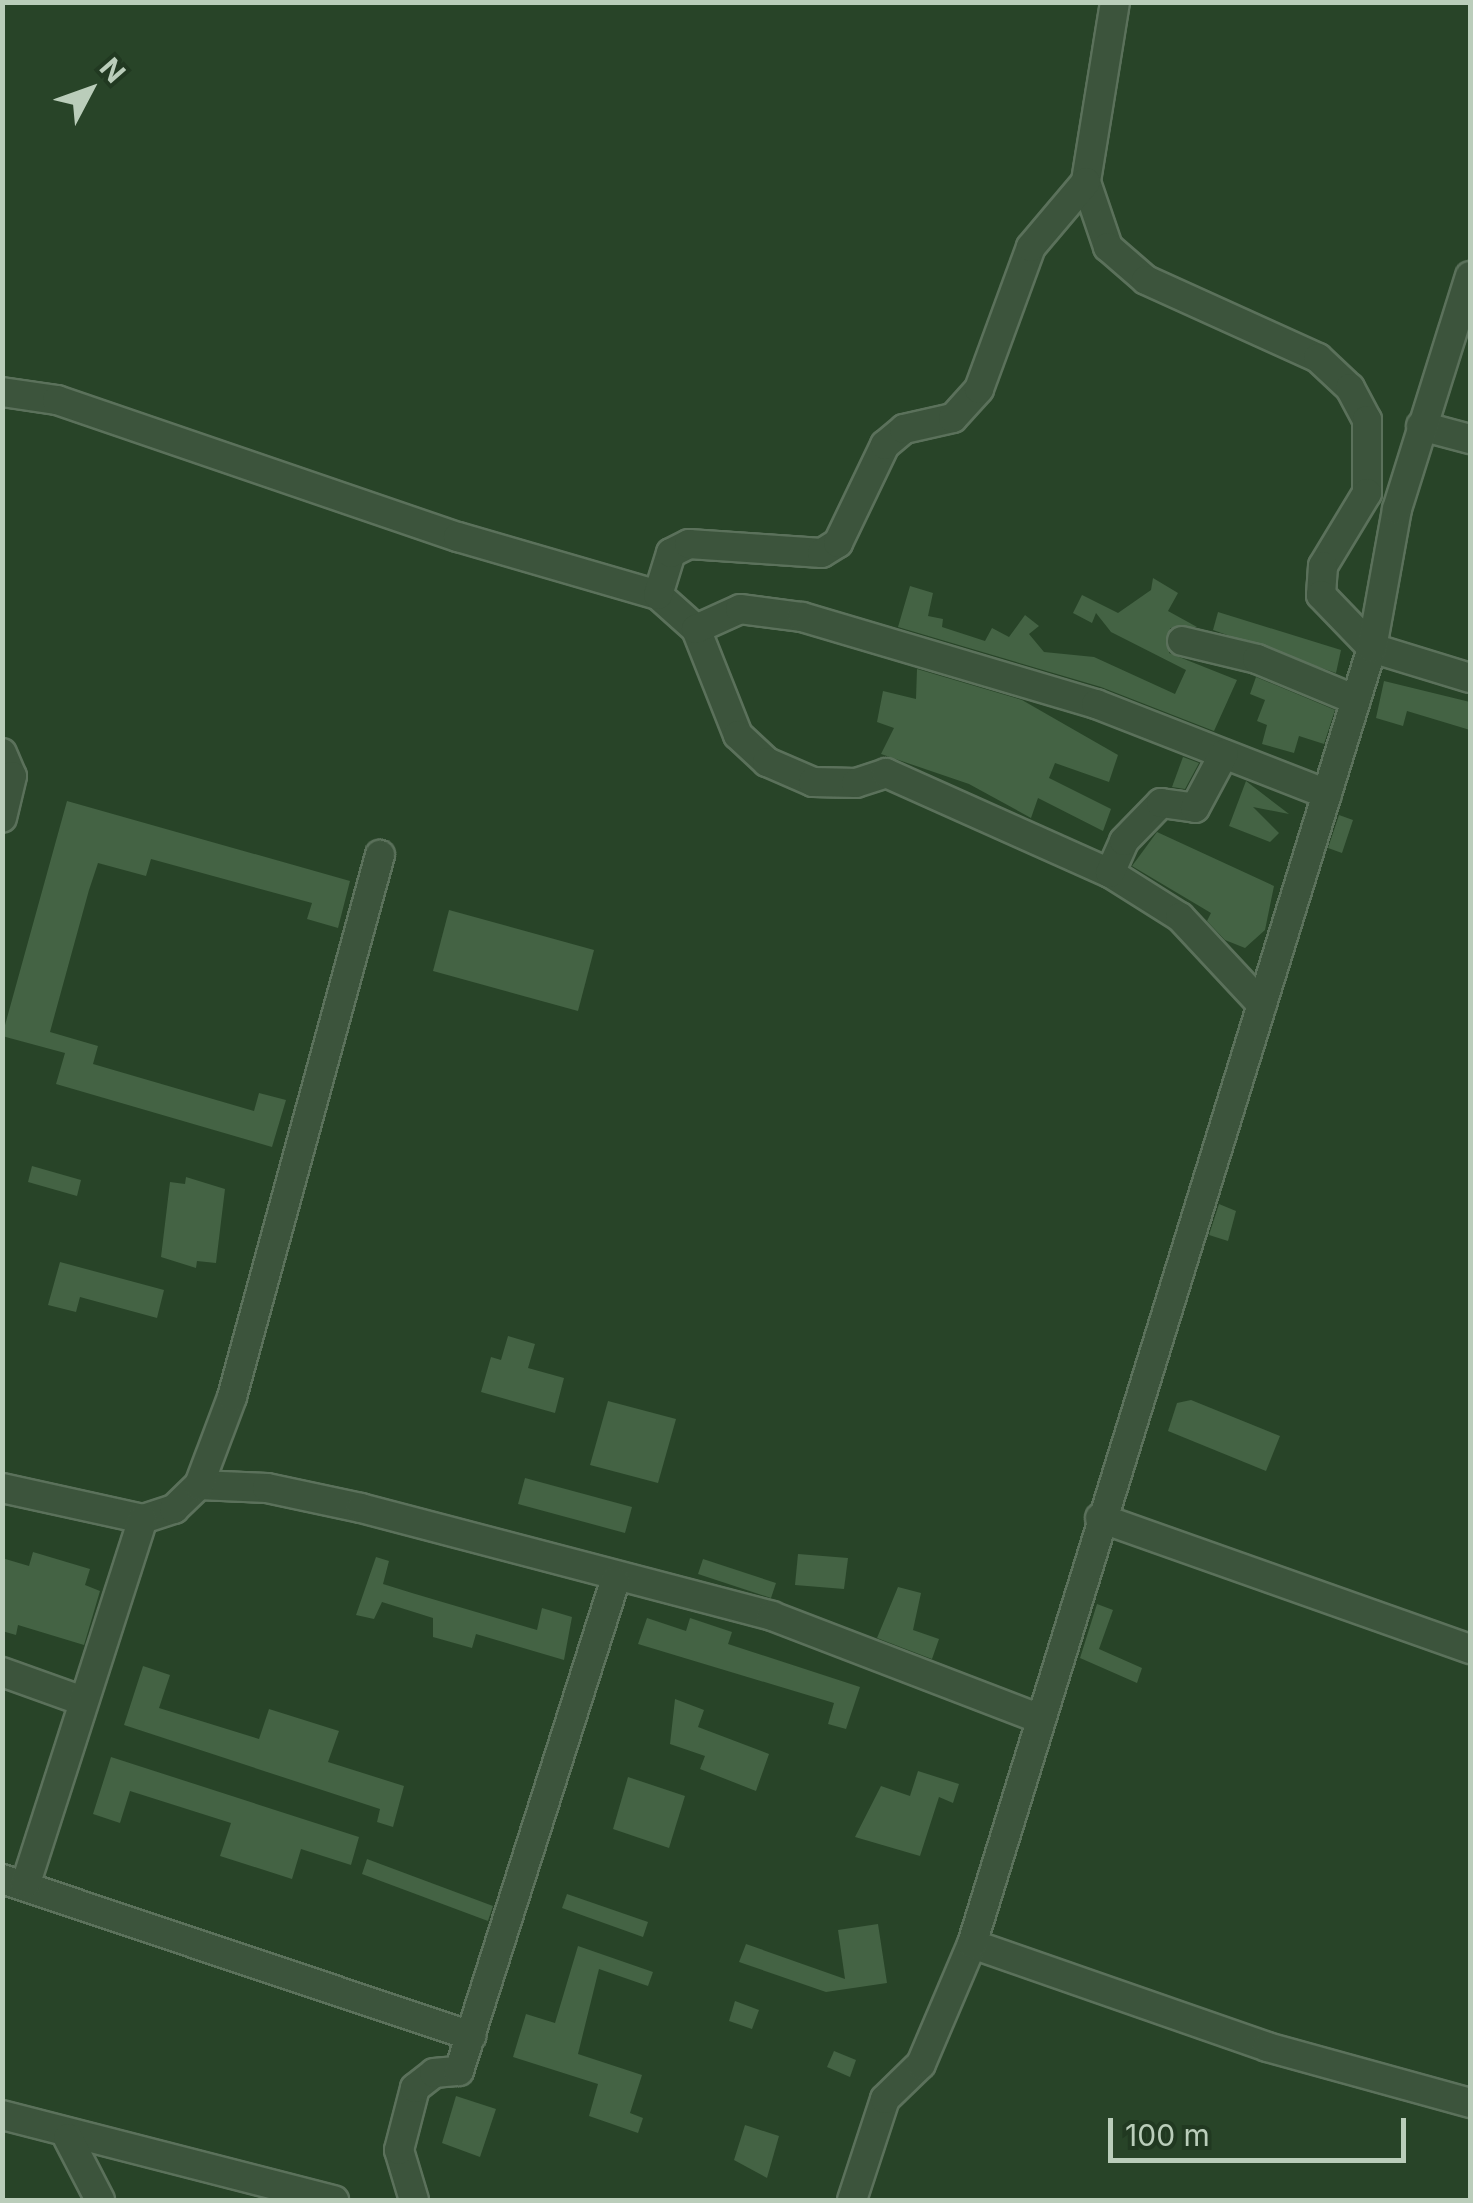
<!DOCTYPE html>
<style>
body{margin:0}
#map{position:relative;width:1473px;height:2203px;overflow:hidden;background:#284428;font-family:Inter,sans-serif}
div>[style]{position:absolute}
.building>*{inset:0;background:#446344}
.roads{filter:drop-shadow(2px 0 #5b715b) drop-shadow(-2px 0 #5b715b) drop-shadow(0 2px #5b715b) drop-shadow(0 -2px #5b715b)}
.minor>*{height:28px;margin:-14px;padding:0 14px;transform-origin:14px;border-radius:14px;background:#3c543c}
span{translate:-50% -50%;white-space:nowrap;text-align:center;line-height:1.15;-webkit-text-stroke:8px #213921;paint-order:stroke}
.frame{position:absolute;inset:0;border:5px solid #bacdba;pointer-events:none}
.north{position:absolute;left:40px;top:40px;width:100px;height:100px;-webkit-text-stroke:8px #213921;paint-order:stroke;rotate:49deg;font-size:28px;font-weight:700;line-height:40px;text-align:center;color:#bacdba}
.north::after{content:'';display:block;margin:auto;width:35px;height:45px;background:#bacdba;clip-path:polygon(50% 0,100% 100%,50% 72%,0 100%)}
.scale{position:absolute;left:1108px;top:2118px;width:298px;height:45px;box-sizing:border-box;border:5px solid #bacdba;border-top:0;padding-left:12px;font-size:30px;line-height:35px;white-space:nowrap;color:#bacdba;-webkit-text-stroke:8px #213921;paint-order:stroke}
</style>
<div id="map">
<div class="building">
<i style="clip-path:polygon(1153px 578px,1178px 593px,1168px 611px,1197px 627px,1170px 628px,1169px 653px,1237px 680px,1214px 731px,1101px 687px,898px 627px,910px 586px,933px 593px,928px 616px,943px 619px,942px 627px,985px 641px,992px 628px,1009px 637px,1025px 615px,1039px 626px,1029px 634px,1044px 652px,1094px 657px,1175px 694px,1186px 670px,1111px 632px,1096px 613px,1092px 623px,1073px 613px,1082px 595px,1118px 613px,1151px 590px)"></i>
<i style="clip-path:polygon(1218px 612px,1341px 650px,1336px 673px,1213px 630px)"></i>
<i style="clip-path:polygon(917px 669px,1022px 700px,1118px 755px,1109px 782px,1055px 763px,1049px 778px,1111px 809px,1103px 831px,1038px 798px,1031px 818px,969px 784px,881px 754px,894px 728px,877px 722px,883px 691px,916px 699px)"></i>
<i style="clip-path:polygon(1256px 677px,1335px 710px,1324px 744px,1299px 736px,1294px 753px,1262px 744px,1267px 725px,1257px 721px,1265px 700px,1250px 694px)"></i>
<i style="clip-path:polygon(1384px 681px,1470px 702px,1470px 730px,1407px 711px,1403px 726px,1376px 718px)"></i>
<i style="clip-path:polygon(1183px 757px,1199px 763px,1185px 789px,1172px 787px)"></i>
<i style="clip-path:polygon(1246px 781px,1289px 814px,1253px 807px,1279px 833px,1270px 842px,1229px 826px)"></i>
<i style="clip-path:polygon(67px 801px,350px 881px,338px 928px,307px 919px,312px 903px,151px 859px,146px 876px,98px 863px,89px 890px,50px 1032px,98px 1046px,93px 1064px,254px 1111px,259px 1093px,286px 1100px,272px 1147px,56px 1084px,65px 1053px,2px 1036px)"></i>
<i style="clip-path:polygon(1339px 815px,1353px 820px,1342px 853px,1328px 848px)"></i>
<i style="clip-path:polygon(1157px 832px,1274px 886px,1265px 930px,1245px 948px,1225px 940px,1207px 921px,1211px 913px,1132px 866px)"></i>
<i style="clip-path:polygon(449px 910px,594px 950px,578px 1011px,433px 971px)"></i>
<i style="clip-path:polygon(32px 1166px,81px 1180px,77px 1196px,28px 1182px)"></i>
<i style="clip-path:polygon(186px 1177px,225px 1189px,216px 1263px,197px 1261px,196px 1268px,161px 1257px,170px 1182px,185px 1184px)"></i>
<i style="clip-path:polygon(1219px 1204px,1236px 1211px,1228px 1241px,1209px 1235px)"></i>
<i style="clip-path:polygon(60px 1262px,164px 1290px,157px 1318px,80px 1297px,76px 1312px,48px 1305px)"></i>
<i style="clip-path:polygon(508px 1336px,535px 1344px,528px 1368px,564px 1378px,555px 1413px,481px 1392px,491px 1357px,501px 1360px)"></i>
<i style="clip-path:polygon(1191px 1400px,1280px 1436px,1266px 1471px,1168px 1431px,1177px 1403px)"></i>
<i style="clip-path:polygon(608px 1401px,676px 1419px,658px 1483px,590px 1465px)"></i>
<i style="clip-path:polygon(525px 1478px,632px 1507px,625px 1533px,518px 1504px)"></i>
<i style="clip-path:polygon(33px 1552px,90px 1569px,85px 1585px,100px 1591px,84px 1645px,18px 1625px,16px 1635px,2px 1631px,2px 1558px,29px 1566px)"></i>
<i style="clip-path:polygon(798px 1554px,848px 1558px,844px 1589px,795px 1585px)"></i>
<i style="clip-path:polygon(376px 1557px,389px 1561px,383px 1584px,412px 1593px,537px 1630px,542px 1608px,572px 1617px,564px 1660px,476px 1634px,472px 1648px,433px 1637px,433px 1618px,382px 1602px,374px 1619px,356px 1615px)"></i>
<i style="clip-path:polygon(703px 1559px,776px 1583px,771px 1598px,698px 1574px)"></i>
<i style="clip-path:polygon(898px 1587px,921px 1593px,913px 1630px,939px 1639px,932px 1659px,877px 1638px)"></i>
<i style="clip-path:polygon(1097px 1604px,1113px 1610px,1099px 1649px,1142px 1668px,1137px 1683px,1080px 1658px)"></i>
<i style="clip-path:polygon(647px 1618px,686px 1631px,690px 1618px,732px 1632px,728px 1644px,860px 1687px,846px 1729px,828px 1724px,834px 1703px,638px 1644px)"></i>
<i style="clip-path:polygon(143px 1666px,170px 1675px,159px 1708px,259px 1739px,269px 1709px,339px 1731px,328px 1762px,404px 1786px,393px 1827px,377px 1822px,380px 1809px,124px 1725px)"></i>
<i style="clip-path:polygon(675px 1699px,704px 1710px,698px 1727px,769px 1754px,756px 1791px,700px 1769px,705px 1756px,670px 1744px)"></i>
<i style="clip-path:polygon(111px 1757px,359px 1837px,351px 1865px,301px 1849px,292px 1879px,220px 1856px,231px 1823px,130px 1791px,120px 1823px,93px 1814px)"></i>
<i style="clip-path:polygon(918px 1771px,959px 1784px,953px 1803px,939px 1797px,920px 1856px,855px 1837px,881px 1786px,910px 1796px)"></i>
<i style="clip-path:polygon(628px 1777px,685px 1796px,669px 1848px,613px 1829px)"></i>
<i style="clip-path:polygon(367px 1859px,493px 1906px,488px 1921px,362px 1874px)"></i>
<i style="clip-path:polygon(567px 1894px,648px 1922px,643px 1937px,562px 1908px)"></i>
<i style="clip-path:polygon(878px 1924px,887px 1983px,826px 1992px,739px 1962px,746px 1944px,845px 1979px,838px 1930px)"></i>
<i style="clip-path:polygon(578px 1946px,653px 1972px,648px 1986px,599px 1969px,578px 2054px,642px 2075px,630px 2113px,643px 2118px,638px 2133px,589px 2116px,598px 2084px,513px 2057px,526px 2014px,555px 2023px)"></i>
<i style="clip-path:polygon(735px 2001px,759px 2010px,752px 2029px,729px 2021px)"></i>
<i style="clip-path:polygon(834px 2051px,856px 2060px,850px 2077px,827px 2067px)"></i>
<i style="clip-path:polygon(456px 2096px,496px 2109px,480px 2157px,442px 2143px)"></i>
<i style="clip-path:polygon(745px 2125px,779px 2136px,767px 2178px,734px 2160px)"></i>
</div>
<div class="roads">
<div class="minor">
<i style="left:1115px;top:2px;width:182px;rotate:99.2deg"></i>
<i style="left:1086px;top:182px;width:69px;rotate:71.3deg"></i>
<i style="left:1108px;top:247px;width:50px;rotate:41deg"></i>
<i style="left:1146px;top:280px;width:189px;rotate:24.4deg"></i>
<i style="left:1318px;top:358px;width:44px;rotate:43.2deg"></i>
<i style="left:1350px;top:388px;width:36px;rotate:62deg"></i>
<i style="left:1367px;top:420px;width:73px;rotate:90deg"></i>
<i style="left:1367px;top:493px;width:85px;rotate:121.1deg"></i>
<i style="left:1323px;top:566px;width:29px;rotate:94deg"></i>
<i style="left:1321px;top:595px;width:74px;rotate:46.1deg"></i>
<i style="left:1372px;top:648px;width:102px;rotate:17deg"></i>
<i style="left:2px;top:392px;width:56px;rotate:8.3deg"></i>
<i style="left:57px;top:400px;width:424px;rotate:18.9deg"></i>
<i style="left:458px;top:537px;width:208px;rotate:16.2deg"></i>
<i style="left:658px;top:595px;width:51px;rotate:41.8deg"></i>
<i style="left:696px;top:629px;width:114px;rotate:68.4deg"></i>
<i style="left:738px;top:735px;width:40px;rotate:43deg"></i>
<i style="left:767px;top:762px;width:50px;rotate:23.5deg"></i>
<i style="left:813px;top:782px;width:43px;rotate:1.3deg"></i>
<i style="left:856px;top:783px;width:32px;rotate:-18deg"></i>
<i style="left:886px;top:773px;width:245px;rotate:24.1deg"></i>
<i style="left:1110px;top:873px;width:83px;rotate:32.2deg"></i>
<i style="left:1180px;top:917px;width:120px;rotate:47deg"></i>
<i style="left:1421px;top:426px;width:51px;rotate:14.9deg"></i>
<i style="left:658px;top:595px;width:44px;rotate:-72.8deg"></i>
<i style="left:671px;top:553px;width:20px;rotate:-27deg"></i>
<i style="left:689px;top:544px;width:133px;rotate:3.9deg"></i>
<i style="left:822px;top:553px;width:19px;rotate:-32deg"></i>
<i style="left:838px;top:543px;width:109px;rotate:-64.4deg"></i>
<i style="left:885px;top:445px;width:25px;rotate:-40deg"></i>
<i style="left:904px;top:429px;width:50px;rotate:-12.7deg"></i>
<i style="left:953px;top:418px;width:39px;rotate:-48deg"></i>
<i style="left:979px;top:389px;width:151px;rotate:-69.9deg"></i>
<i style="left:1031px;top:247px;width:85px;rotate:-49.8deg"></i>
<i style="left:696px;top:629px;width:48px;rotate:-24.4deg"></i>
<i style="left:740px;top:609px;width:63px;rotate:7.4deg"></i>
<i style="left:802px;top:617px;width:307px;rotate:16.5deg"></i>
<i style="left:1096px;top:704px;width:248px;rotate:21.3deg"></i>
<i style="left:1182px;top:641px;width:77px;rotate:13.5deg"></i>
<i style="left:1257px;top:659px;width:107px;rotate:22.5deg"></i>
<i style="left:2px;top:753px;width:25px;rotate:67deg"></i>
<i style="left:12px;top:776px;width:43px;rotate:103.4deg"></i>
<i style="left:1110px;top:873px;width:35px;rotate:-66deg"></i>
<i style="left:1124px;top:841px;width:53px;rotate:-45.8deg"></i>
<i style="left:1161px;top:803px;width:34px;rotate:8deg"></i>
<i style="left:1195px;top:808px;width:61px;rotate:-61.8deg"></i>
<i style="left:199px;top:1485px;width:68px;rotate:2.5deg"></i>
<i style="left:267px;top:1488px;width:96px;rotate:12deg"></i>
<i style="left:361px;top:1508px;width:425px;rotate:14.7deg"></i>
<i style="left:772px;top:1616px;width:285px;rotate:21deg"></i>
<i style="left:2px;top:1488px;width:144px;rotate:12.4deg"></i>
<i style="left:143px;top:1519px;width:33px;rotate:-18deg"></i>
<i style="left:174px;top:1509px;width:35px;rotate:-44deg"></i>
<i style="left:199px;top:1485px;width:94px;rotate:-69.4deg"></i>
<i style="left:232px;top:1397px;width:562px;rotate:-74.73deg"></i>
<i style="left:1100px;top:1518px;width:393px;rotate:19.5deg"></i>
<i style="left:2px;top:1672px;width:83px;rotate:19.7deg"></i>
<i style="left:2px;top:1879px;width:495px;rotate:18.5deg"></i>
<i style="left:26px;top:1883px;width:382px;rotate:-72.2deg"></i>
<i style="left:972px;top:1944px;width:312px;rotate:19.2deg"></i>
<i style="left:1267px;top:2047px;width:211px;rotate:15.4deg"></i>
<i style="left:2px;top:2115px;width:343px;rotate:14.4deg"></i>
<i style="left:68px;top:2138px;width:70px;rotate:62.7deg"></i>
<i style="left:414px;top:2200px;width:52px;rotate:-106.7deg"></i>
<i style="left:399px;top:2150px;width:64px;rotate:-75.5deg"></i>
<i style="left:415px;top:2088px;width:24px;rotate:-38deg"></i>
<i style="left:434px;top:2073px;width:25px;rotate:-5deg"></i>
<i style="left:459px;top:2071px;width:514px;rotate:-72.34deg"></i>
<i style="left:852px;top:2200px;width:106px;rotate:-71.9deg"></i>
<i style="left:885px;top:2099px;width:50px;rotate:-44.2deg"></i>
<i style="left:921px;top:2064px;width:130px;rotate:-67deg"></i>
<i style="left:972px;top:1944px;width:1356px;rotate:-72.85deg"></i>
<i style="left:1372px;top:648px;width:141px;rotate:-79.8deg"></i>
<i style="left:1397px;top:509px;width:244px;rotate:-72.6deg"></i>
</div>
</div>
<div class="frame"></div>
<div class="north">N</div>
<div class="scale">100 m</div>
</div>
